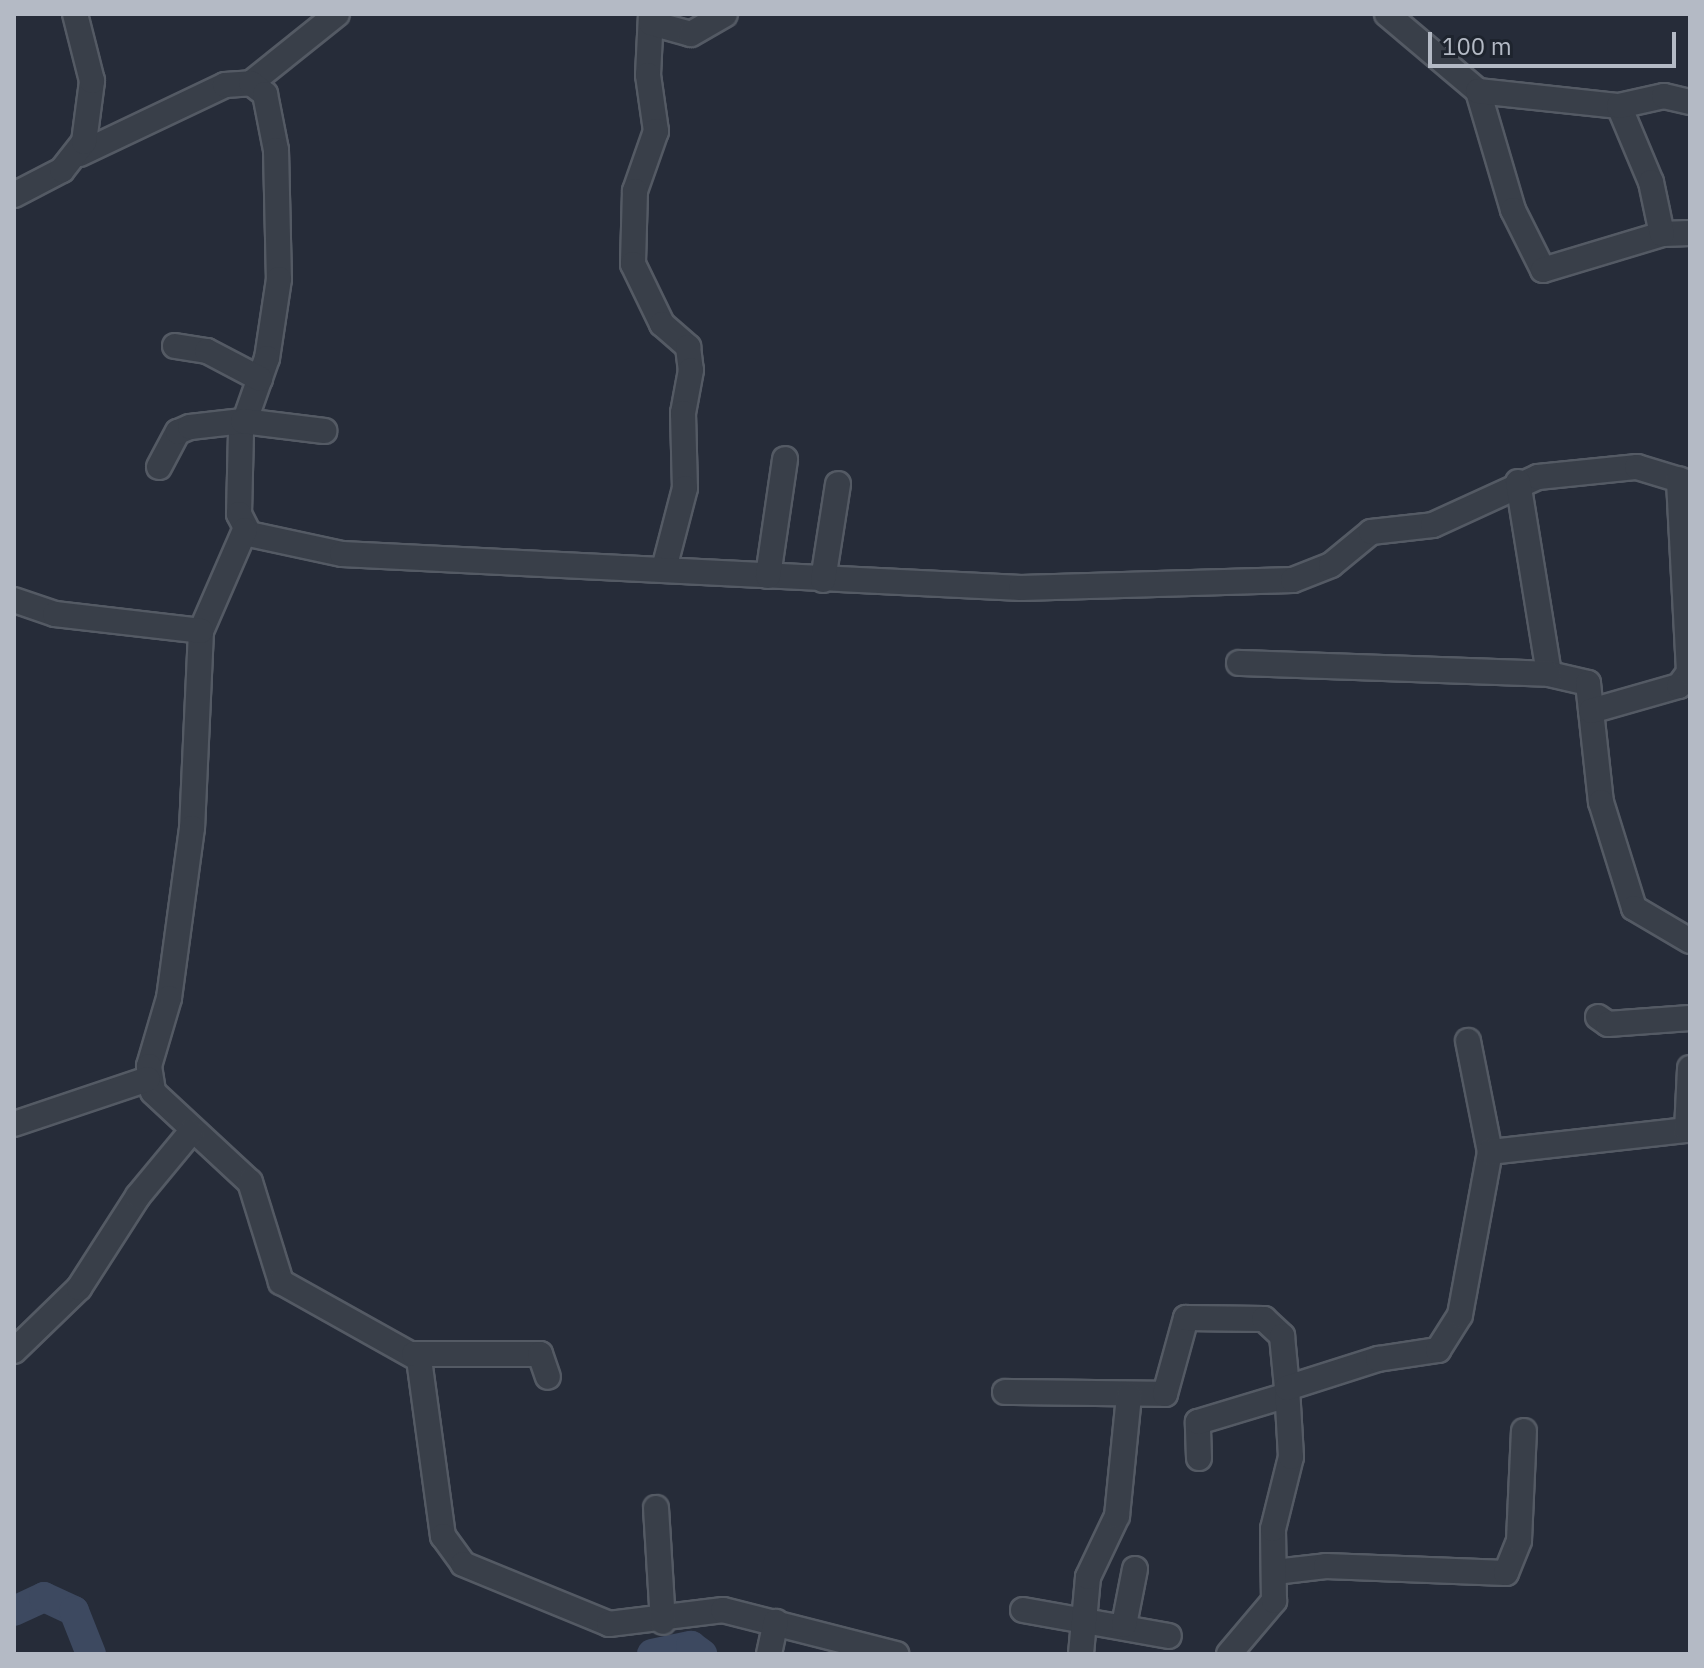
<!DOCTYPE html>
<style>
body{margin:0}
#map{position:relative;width:1704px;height:1668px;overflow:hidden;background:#262c39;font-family:"IBM Plex Sans",sans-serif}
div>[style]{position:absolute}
.river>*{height:30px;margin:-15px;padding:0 15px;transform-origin:15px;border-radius:15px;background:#3d4960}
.roads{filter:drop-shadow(2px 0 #545a64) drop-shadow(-2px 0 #545a64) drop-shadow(0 2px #545a64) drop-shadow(0 -2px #545a64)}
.minor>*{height:24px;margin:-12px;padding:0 12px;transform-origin:12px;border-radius:12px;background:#393f49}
span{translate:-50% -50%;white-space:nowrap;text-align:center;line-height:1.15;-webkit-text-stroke:8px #1e242e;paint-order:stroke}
.frame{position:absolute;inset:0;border:16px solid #b4bac5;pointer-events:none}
.scale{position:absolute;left:1428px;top:32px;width:248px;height:36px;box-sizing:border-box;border:4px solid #b4bac5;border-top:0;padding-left:10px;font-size:24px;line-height:28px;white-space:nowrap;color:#b4bac5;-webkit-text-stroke:6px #1e242e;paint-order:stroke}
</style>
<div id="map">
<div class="river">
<i style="left:14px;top:1611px;width:33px;rotate:-25deg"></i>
<i style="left:44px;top:1597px;width:33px;rotate:25deg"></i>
<i style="left:74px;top:1611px;width:46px;rotate:68.4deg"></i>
<i style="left:652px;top:1654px;width:40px;rotate:-12deg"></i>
<i style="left:691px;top:1646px;width:14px;rotate:36deg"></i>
</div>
<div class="roads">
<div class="minor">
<i style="left:651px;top:14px;width:61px;rotate:92.8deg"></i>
<i style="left:648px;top:75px;width:57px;rotate:81.9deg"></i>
<i style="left:656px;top:131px;width:64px;rotate:109.3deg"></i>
<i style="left:635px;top:191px;width:73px;rotate:91.6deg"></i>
<i style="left:633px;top:264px;width:67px;rotate:64.2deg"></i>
<i style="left:662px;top:324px;width:35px;rotate:41deg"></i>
<i style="left:688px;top:347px;width:23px;rotate:83deg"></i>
<i style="left:691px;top:370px;width:44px;rotate:100.5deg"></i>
<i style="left:683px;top:413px;width:75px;rotate:88.5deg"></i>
<i style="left:685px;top:488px;width:80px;rotate:104.6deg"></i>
<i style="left:1387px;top:14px;width:119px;rotate:40.2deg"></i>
<i style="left:1478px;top:91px;width:124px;rotate:73.6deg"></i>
<i style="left:1513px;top:210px;width:67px;rotate:63.4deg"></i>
<i style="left:1543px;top:270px;width:124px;rotate:-16.8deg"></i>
<i style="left:1662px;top:234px;width:28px;rotate:-2deg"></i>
<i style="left:651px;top:23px;width:41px;rotate:15.4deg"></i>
<i style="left:691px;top:34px;width:39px;rotate:-30deg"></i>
<i style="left:251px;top:83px;width:110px;rotate:-38.7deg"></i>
<i style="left:1478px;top:91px;width:142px;rotate:6.1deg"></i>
<i style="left:1619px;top:106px;width:82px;rotate:67.2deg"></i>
<i style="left:1651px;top:182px;width:53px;rotate:78.1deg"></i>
<i style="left:1619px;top:106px;width:46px;rotate:-12.5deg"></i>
<i style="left:1664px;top:96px;width:27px;rotate:13deg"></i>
<i style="left:80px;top:154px;width:161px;rotate:-25.4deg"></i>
<i style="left:225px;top:85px;width:26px;rotate:-4deg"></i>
<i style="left:251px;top:83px;width:18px;rotate:38deg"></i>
<i style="left:265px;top:94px;width:57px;rotate:78.9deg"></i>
<i style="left:276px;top:150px;width:129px;rotate:88.7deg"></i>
<i style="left:279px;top:279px;width:80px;rotate:98.6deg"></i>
<i style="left:267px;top:358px;width:78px;rotate:109.4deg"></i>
<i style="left:241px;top:432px;width:82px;rotate:91.4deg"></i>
<i style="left:239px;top:514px;width:22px;rotate:63deg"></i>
<i style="left:249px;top:534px;width:95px;rotate:12.1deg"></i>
<i style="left:342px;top:554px;width:680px;rotate:2.87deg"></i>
<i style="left:1021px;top:588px;width:272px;rotate:-1.7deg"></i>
<i style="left:1293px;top:580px;width:41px;rotate:-21.5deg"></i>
<i style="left:1331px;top:565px;width:52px;rotate:-39.5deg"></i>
<i style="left:1371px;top:532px;width:62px;rotate:-6.4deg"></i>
<i style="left:1433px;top:525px;width:115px;rotate:-24.6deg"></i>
<i style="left:1538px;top:477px;width:100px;rotate:-5.8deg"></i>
<i style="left:1637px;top:467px;width:55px;rotate:16.8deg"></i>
<i style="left:14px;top:195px;width:54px;rotate:-27.5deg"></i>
<i style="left:62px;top:170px;width:36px;rotate:-52deg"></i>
<i style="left:84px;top:142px;width:62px;rotate:-82.5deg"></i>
<i style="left:92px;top:81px;width:69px;rotate:-104.2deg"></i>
<i style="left:175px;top:346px;width:32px;rotate:9deg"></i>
<i style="left:207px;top:351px;width:60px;rotate:27.8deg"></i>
<i style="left:159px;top:467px;width:40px;rotate:-62deg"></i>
<i style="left:178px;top:432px;width:13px;rotate:-23deg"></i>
<i style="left:190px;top:427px;width:53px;rotate:-6.5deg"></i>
<i style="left:243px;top:421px;width:82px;rotate:7deg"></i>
<i style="left:1518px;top:482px;width:194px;rotate:80.8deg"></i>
<i style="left:1549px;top:674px;width:40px;rotate:13deg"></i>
<i style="left:1588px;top:683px;width:120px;rotate:83.8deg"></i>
<i style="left:1601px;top:802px;width:111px;rotate:72.7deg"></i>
<i style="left:1634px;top:908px;width:65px;rotate:30.5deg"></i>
<i style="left:245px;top:530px;width:110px;rotate:113.5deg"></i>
<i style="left:201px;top:631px;width:197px;rotate:92.6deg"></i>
<i style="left:192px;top:828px;width:172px;rotate:97.7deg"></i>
<i style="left:169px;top:998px;width:71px;rotate:106.4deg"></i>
<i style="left:149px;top:1066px;width:26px;rotate:81deg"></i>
<i style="left:153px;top:1092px;width:132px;rotate:42.9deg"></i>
<i style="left:250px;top:1182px;width:105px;rotate:72.8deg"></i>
<i style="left:281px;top:1282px;width:158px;rotate:29.2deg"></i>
<i style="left:419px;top:1359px;width:179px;rotate:82.3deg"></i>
<i style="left:443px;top:1536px;width:34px;rotate:54deg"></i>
<i style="left:463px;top:1564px;width:158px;rotate:22.3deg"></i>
<i style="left:609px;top:1624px;width:115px;rotate:-7deg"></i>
<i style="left:723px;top:1610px;width:179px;rotate:14.3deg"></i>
<i style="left:768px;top:576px;width:118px;rotate:-81.7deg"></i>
<i style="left:823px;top:580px;width:97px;rotate:-81.1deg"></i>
<i style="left:14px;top:600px;width:43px;rotate:18.9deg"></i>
<i style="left:55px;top:614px;width:147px;rotate:6.6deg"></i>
<i style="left:1239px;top:663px;width:310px;rotate:2deg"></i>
<i style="left:1591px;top:711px;width:91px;rotate:-15.9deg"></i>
<i style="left:1679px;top:686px;width:17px;rotate:-54deg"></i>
<i style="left:1689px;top:672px;width:193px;rotate:-93deg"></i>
<i style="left:1598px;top:1017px;width:12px;rotate:35deg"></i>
<i style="left:1608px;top:1024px;width:82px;rotate:-4.2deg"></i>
<i style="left:1468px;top:1041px;width:113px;rotate:78.8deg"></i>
<i style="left:14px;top:1124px;width:141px;rotate:-18.6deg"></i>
<i style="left:14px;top:1351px;width:91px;rotate:-44.1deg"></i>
<i style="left:79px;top:1288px;width:109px;rotate:-57.3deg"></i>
<i style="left:138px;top:1196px;width:83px;rotate:-50.4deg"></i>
<i style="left:414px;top:1354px;width:126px"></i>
<i style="left:540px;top:1354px;width:24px;rotate:71deg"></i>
<i style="left:1005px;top:1392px;width:160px;rotate:0.7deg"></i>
<i style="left:1165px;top:1394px;width:79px;rotate:-74.6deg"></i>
<i style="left:1186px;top:1318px;width:78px;rotate:0.7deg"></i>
<i style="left:1264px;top:1319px;width:25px;rotate:43deg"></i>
<i style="left:1282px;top:1336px;width:52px;rotate:84.5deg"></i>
<i style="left:1199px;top:1458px;width:36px;rotate:-92deg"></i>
<i style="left:1198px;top:1422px;width:90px;rotate:-16.8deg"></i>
<i style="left:656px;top:1508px;width:114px;rotate:86.5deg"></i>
<i style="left:1275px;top:1572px;width:51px;rotate:-6.7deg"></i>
<i style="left:1326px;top:1566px;width:180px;rotate:2.2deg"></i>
<i style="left:1506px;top:1573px;width:35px;rotate:-68deg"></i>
<i style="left:1519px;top:1540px;width:109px;rotate:-87.4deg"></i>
<i style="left:1023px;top:1610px;width:148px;rotate:10.1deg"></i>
<i style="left:1124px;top:1625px;width:57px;rotate:-78.9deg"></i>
<i style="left:769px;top:1654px;width:33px;rotate:-78deg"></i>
<i style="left:1081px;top:1654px;width:77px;rotate:-84.8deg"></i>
<i style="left:1088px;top:1577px;width:68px;rotate:-64.6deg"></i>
<i style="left:1117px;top:1516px;width:121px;rotate:-84.3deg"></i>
<i style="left:1229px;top:1654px;width:70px;rotate:-49.7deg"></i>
<i style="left:1274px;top:1601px;width:72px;rotate:-90.8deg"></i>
<i style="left:1273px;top:1529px;width:74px;rotate:-76deg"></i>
<i style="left:1291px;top:1457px;width:69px;rotate:-93.3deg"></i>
<i style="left:1287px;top:1388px;width:96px;rotate:-17.7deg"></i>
<i style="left:1378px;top:1359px;width:61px;rotate:-8.5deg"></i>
<i style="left:1438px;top:1350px;width:41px;rotate:-57.8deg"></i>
<i style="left:1460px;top:1315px;width:166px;rotate:-79.6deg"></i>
<i style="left:1490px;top:1152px;width:198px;rotate:-6.4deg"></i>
<i style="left:1687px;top:1130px;width:62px;rotate:-87.2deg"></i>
</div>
</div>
<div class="frame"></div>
<div class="scale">100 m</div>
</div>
